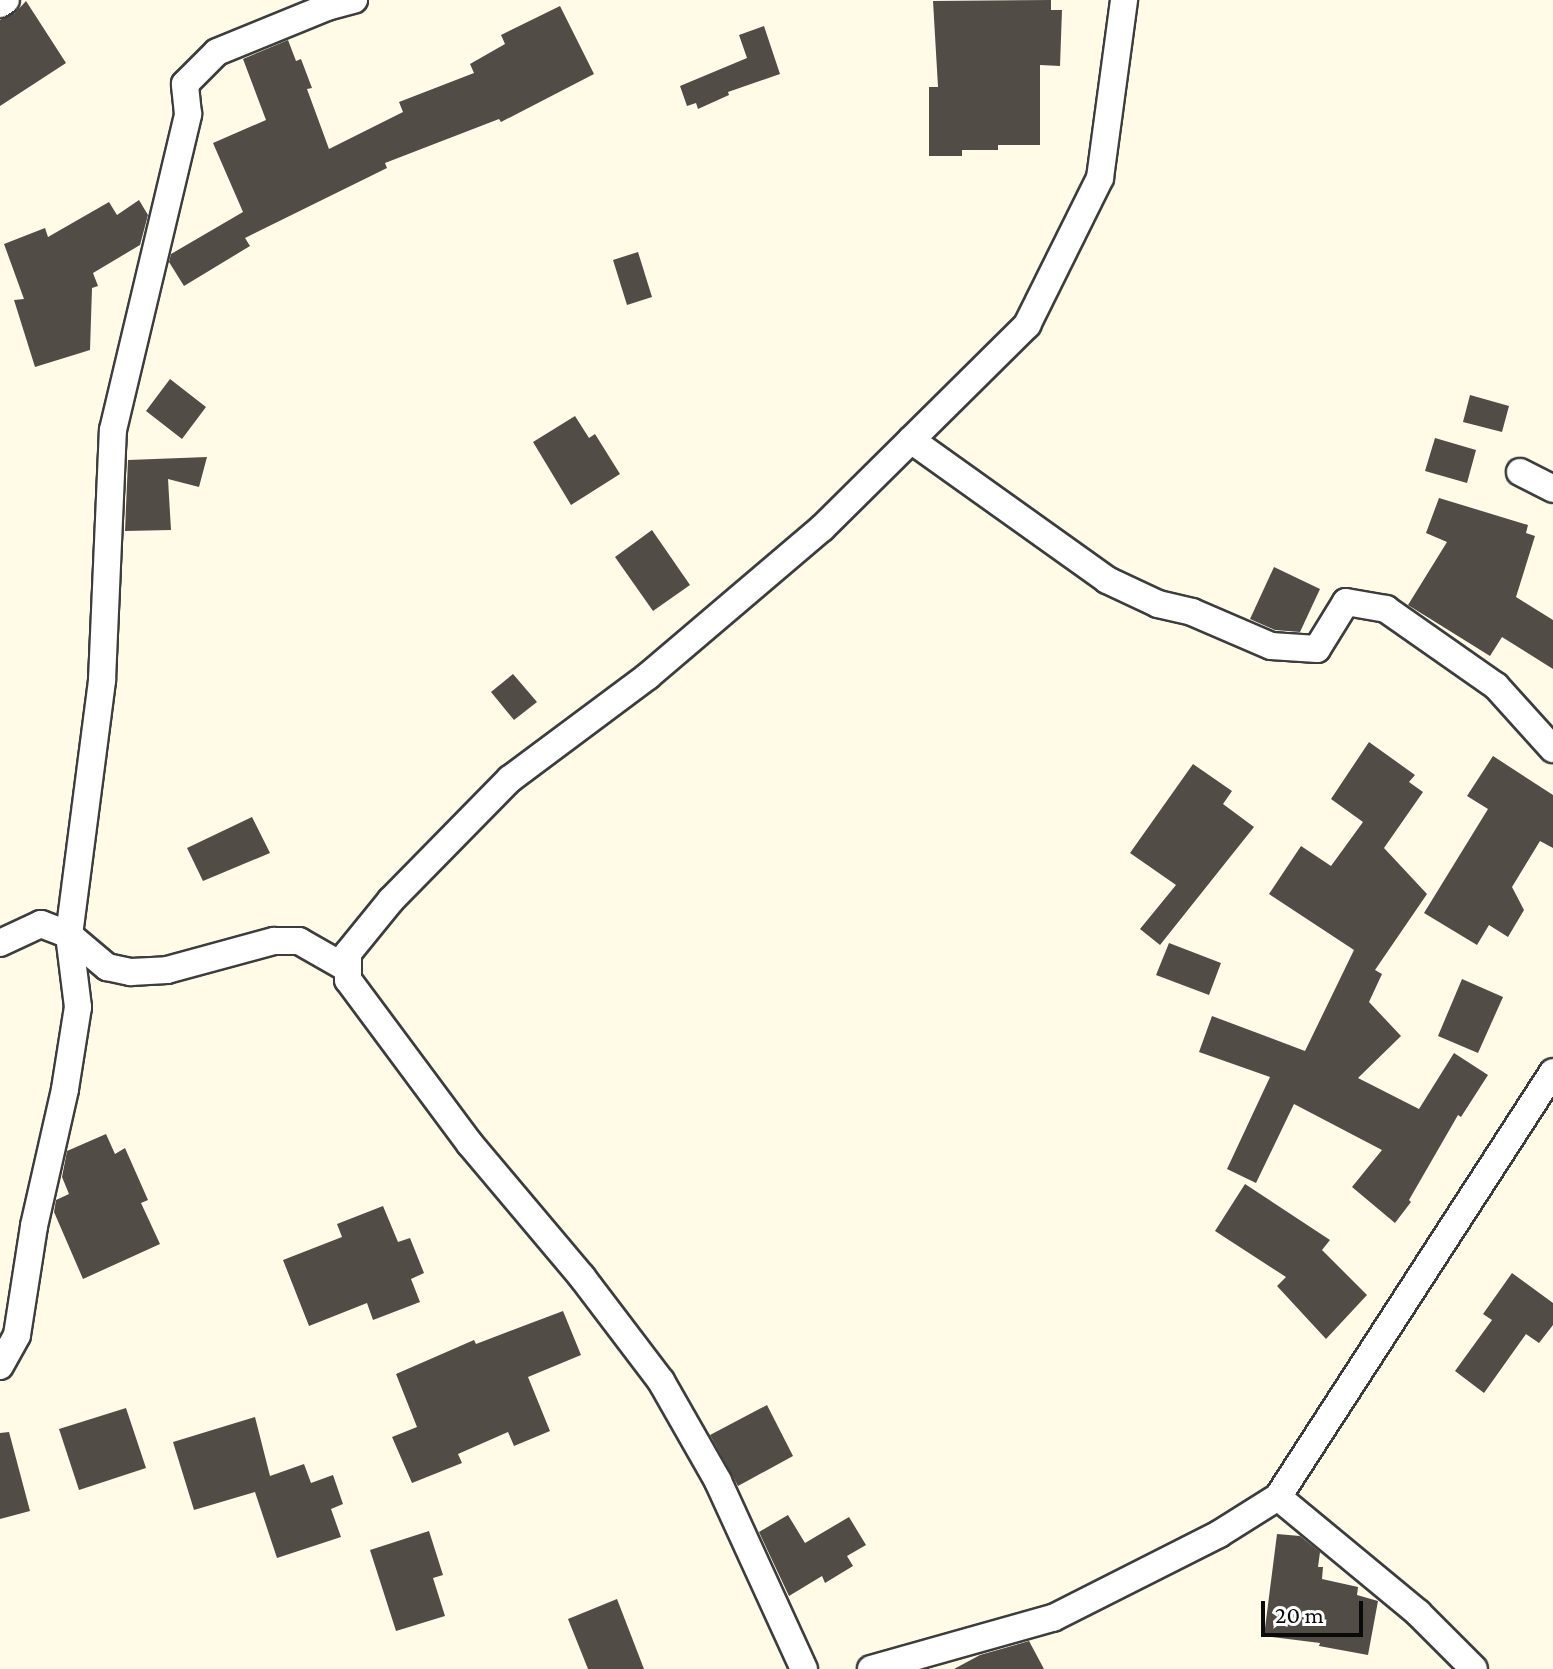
<!DOCTYPE html>
<style>
body{margin:0}
#map{position:relative;width:1553px;height:1669px;overflow:hidden;background:#fffbe7;font-family:"Crimson Pro",serif}
div>[style]{position:absolute}
.building>*{inset:0;background:#524c47}
.roads{filter:drop-shadow(2px 0 #3d3d3d) drop-shadow(-2px 0 #3d3d3d) drop-shadow(0 2px #3d3d3d) drop-shadow(0 -2px #3d3d3d)}
.minor>*{height:26px;margin:-13px;padding:0 13px;transform-origin:13px;border-radius:13px;background:#fff}
span{translate:-50% -50%;white-space:nowrap;text-align:center;line-height:1.15;-webkit-text-stroke:8px #fff;paint-order:stroke}
.scale{position:absolute;left:1261px;top:1601px;width:102px;height:36px;box-sizing:border-box;border:4px solid #0a0a0a;border-top:0;padding-left:10px;font-size:24px;line-height:28px;white-space:nowrap;color:#0a0a0a;-webkit-text-stroke:6px #fff;paint-order:stroke}
</style>
<div id="map">
<div class="building">
<i style="clip-path:polygon(1051px 0,1051px 10px,1062px 10px,1060px 66px,1040px 65px,1040px 145px,998px 145px,998px 150px,962px 150px,962px 156px,929px 156px,929px 87px,938px 87px,933px 1px)"></i>
<i style="clip-path:polygon(26px 1px,66px 63px,0 106px,0 20px,15px 13px)"></i>
<i style="clip-path:polygon(560px 6px,594px 74px,501px 122px,499px 119px,385px 163px,387px 168px,245px 238px,250px 246px,184px 286px,169px 262px,171px 254px,243px 212px,213px 143px,266px 120px,243px 59px,288px 40px,296px 61px,301px 59px,312px 88px,307px 89px,329px 149px,403px 112px,399px 102px,474px 73px,470px 64px,505px 44px,501px 35px)"></i>
<i style="clip-path:polygon(764px 26px,780px 74px,728px 92px,729px 95px,698px 109px,696px 103px,687px 106px,680px 86px,747px 58px,739px 35px)"></i>
<i style="clip-path:polygon(139px 200px,148px 215px,140px 245px,93px 273px,98px 286px,92px 288px,90px 350px,35px 367px,14px 300px,24px 299px,4px 244px,45px 228px,48px 237px,109px 202px,117px 215px)"></i>
<i style="clip-path:polygon(638px 252px,652px 297px,627px 305px,613px 260px)"></i>
<i style="clip-path:polygon(170px 379px,206px 407px,182px 439px,146px 411px)"></i>
<i style="clip-path:polygon(1470px 395px,1509px 406px,1502px 432px,1463px 422px)"></i>
<i style="clip-path:polygon(575px 416px,589px 438px,595px 434px,620px 474px,571px 505px,533px 442px)"></i>
<i style="clip-path:polygon(1435px 438px,1476px 450px,1467px 483px,1425px 471px)"></i>
<i style="clip-path:polygon(207px 457px,199px 487px,168px 479px,171px 530px,125px 531px,128px 460px)"></i>
<i style="clip-path:polygon(1439px 498px,1528px 525px,1526px 533px,1535px 536px,1516px 597px,1553px 620px,1553px 669px,1502px 637px,1490px 656px,1408px 605px,1447px 542px,1426px 533px)"></i>
<i style="clip-path:polygon(652px 530px,690px 585px,653px 611px,615px 557px)"></i>
<i style="clip-path:polygon(1274px 567px,1320px 589px,1300px 632px,1275px 630px,1250px 619px)"></i>
<i style="clip-path:polygon(513px 674px,537px 702px,514px 720px,491px 692px)"></i>
<i style="clip-path:polygon(1369px 742px,1415px 775px,1409px 782px,1423px 792px,1384px 848px,1427px 894px,1375px 970px,1382px 974px,1369px 1002px,1401px 1036px,1358px 1078px,1419px 1109px,1454px 1053px,1488px 1075px,1461px 1117px,1458px 1115px,1409px 1200px,1411px 1202px,1395px 1223px,1352px 1187px,1382px 1150px,1294px 1104px,1256px 1183px,1227px 1169px,1270px 1077px,1199px 1052px,1212px 1016px,1305px 1051px,1354px 950px,1269px 894px,1301px 846px,1331px 866px,1363px 822px,1331px 799px)"></i>
<i style="clip-path:polygon(1493px 756px,1553px 795px,1553px 848px,1540px 841px,1512px 887px,1524px 910px,1508px 937px,1489px 925px,1477px 945px,1424px 913px,1488px 809px,1467px 796px)"></i>
<i style="clip-path:polygon(1193px 764px,1232px 791px,1223px 804px,1254px 827px,1160px 945px,1140px 929px,1176px 885px,1130px 853px)"></i>
<i style="clip-path:polygon(252px 817px,270px 853px,203px 881px,187px 848px)"></i>
<i style="clip-path:polygon(1169px 943px,1221px 963px,1209px 995px,1156px 975px)"></i>
<i style="clip-path:polygon(1462px 979px,1503px 997px,1478px 1053px,1438px 1036px)"></i>
<i style="clip-path:polygon(106px 1134px,115px 1154px,125px 1148px,148px 1200px,141px 1203px,160px 1244px,83px 1279px,54px 1212px,56px 1200px,69px 1194px,62px 1177px,67px 1151px)"></i>
<i style="clip-path:polygon(1245px 1184px,1330px 1240px,1322px 1250px,1367px 1295px,1326px 1339px,1277px 1286px,1286px 1277px,1215px 1231px)"></i>
<i style="clip-path:polygon(383px 1206px,398px 1242px,410px 1238px,424px 1273px,411px 1279px,420px 1302px,373px 1320px,367px 1303px,309px 1326px,283px 1260px,342px 1237px,337px 1224px)"></i>
<i style="clip-path:polygon(1512px 1273px,1553px 1303px,1553px 1325px,1539px 1343px,1526px 1334px,1484px 1393px,1455px 1371px,1492px 1320px,1483px 1314px)"></i>
<i style="clip-path:polygon(563px 1311px,581px 1355px,528px 1377px,550px 1431px,514px 1446px,508px 1432px,458px 1454px,462px 1463px,412px 1483px,392px 1437px,417px 1427px,396px 1374px,474px 1340px,476px 1344px)"></i>
<i style="clip-path:polygon(767px 1405px,793px 1456px,738px 1486px,710px 1435px)"></i>
<i style="clip-path:polygon(126px 1408px,146px 1468px,79px 1490px,59px 1429px)"></i>
<i style="clip-path:polygon(255px 1417px,270px 1476px,304px 1464px,311px 1483px,333px 1475px,343px 1504px,331px 1509px,341px 1537px,277px 1558px,255px 1492px,194px 1510px,173px 1442px)"></i>
<i style="clip-path:polygon(9px 1432px,30px 1511px,0 1519px,0 1433px)"></i>
<i style="clip-path:polygon(788px 1515px,805px 1543px,849px 1517px,866px 1545px,847px 1556px,853px 1566px,825px 1583px,822px 1576px,789px 1596px,759px 1532px)"></i>
<i style="clip-path:polygon(429px 1531px,443px 1575px,433px 1578px,445px 1616px,396px 1631px,370px 1550px)"></i>
<i style="clip-path:polygon(1277px 1534px,1300px 1536px,1320px 1552px,1318px 1567px,1323px 1567px,1322px 1579px,1358px 1587px,1357px 1595px,1378px 1601px,1368px 1655px,1319px 1646px,1320px 1643px,1264px 1636px)"></i>
<i style="clip-path:polygon(617px 1599px,644px 1669px,588px 1669px,568px 1619px)"></i>
<i style="clip-path:polygon(1029px 1641px,1044px 1669px,954px 1669px,980px 1655px)"></i>
</div>
<div class="roads">
<div class="minor">
<i style="left:0;top:4px;width:7px;rotate:-34deg"></i>
<i style="left:911px;top:440px;width:241px;rotate:35.5deg"></i>
<i style="left:1107px;top:580px;width:56px;rotate:25.2deg"></i>
<i style="left:1158px;top:604px;width:35px;rotate:13deg"></i>
<i style="left:1192px;top:612px;width:86px;rotate:23.3deg"></i>
<i style="left:1271px;top:646px;width:46px;rotate:3.7deg"></i>
<i style="left:1317px;top:649px;width:55px;rotate:-58.3deg"></i>
<i style="left:1346px;top:602px;width:41px;rotate:9.9deg"></i>
<i style="left:1386px;top:609px;width:134px;rotate:35deg"></i>
<i style="left:1496px;top:686px;width:85px;rotate:47.9deg"></i>
<i style="left:1520px;top:472px;width:37px;rotate:27deg"></i>
<i style="left:0;top:943px;width:45px;rotate:-24.9deg"></i>
<i style="left:41px;top:924px;width:30px;rotate:21deg"></i>
<i style="left:69px;top:935px;width:50px;rotate:40.1deg"></i>
<i style="left:107px;top:967px;width:25px;rotate:12deg"></i>
<i style="left:131px;top:972px;width:36px;rotate:-3deg"></i>
<i style="left:167px;top:970px;width:111px;rotate:-15.2deg"></i>
<i style="left:274px;top:941px;width:25px"></i>
<i style="left:299px;top:941px;width:56px;rotate:29.7deg"></i>
<i style="left:0;top:1366px;width:35px;rotate:-61deg"></i>
<i style="left:17px;top:1335px;width:110px;rotate:-81.1deg"></i>
<i style="left:34px;top:1226px;width:140px;rotate:-77.2deg"></i>
<i style="left:65px;top:1089px;width:83px;rotate:-81deg"></i>
<i style="left:78px;top:1007px;width:73px;rotate:-97.1deg"></i>
<i style="left:69px;top:935px;width:257px;rotate:-82.6deg"></i>
<i style="left:102px;top:680px;width:250px;rotate:-87.5deg"></i>
<i style="left:113px;top:430px;width:325px;rotate:-76.6deg"></i>
<i style="left:188px;top:114px;width:30px;rotate:-96deg"></i>
<i style="left:185px;top:84px;width:45px;rotate:-45deg"></i>
<i style="left:217px;top:52px;width:119px;rotate:-22.2deg"></i>
<i style="left:327px;top:7px;width:28px;rotate:-15deg"></i>
<i style="left:1278px;top:1497px;width:182px;rotate:39.6deg"></i>
<i style="left:1418px;top:1613px;width:79px;rotate:45deg"></i>
<i style="left:804px;top:1669px;width:207px;rotate:-114.6deg"></i>
<i style="left:718px;top:1481px;width:115px;rotate:-119.7deg"></i>
<i style="left:661px;top:1381px;width:131px;rotate:-127.2deg"></i>
<i style="left:582px;top:1277px;width:174px;rotate:-130.1deg"></i>
<i style="left:470px;top:1144px;width:204px;rotate:-126.6deg"></i>
<i style="left:348px;top:980px;width:27px;rotate:-90deg"></i>
<i style="left:348px;top:953px;width:68px;rotate:-50.9deg"></i>
<i style="left:391px;top:900px;width:170px;rotate:-45.5deg"></i>
<i style="left:510px;top:779px;width:172px;rotate:-36.7deg"></i>
<i style="left:648px;top:676px;width:228px;rotate:-40.4deg"></i>
<i style="left:822px;top:528px;width:289px;rotate:-44.7deg"></i>
<i style="left:1027px;top:325px;width:164px;rotate:-63.6deg"></i>
<i style="left:1100px;top:178px;width:180px;rotate:-82.3deg"></i>
<i style="left:871px;top:1669px;width:189px;rotate:-15.7deg"></i>
<i style="left:1053px;top:1618px;width:186px;rotate:-26.8deg"></i>
<i style="left:1219px;top:1534px;width:70px;rotate:-32.1deg"></i>
<i style="left:1278px;top:1497px;width:506px;rotate:-57.09deg"></i>
</div>
</div>
<div class="scale">20 m</div>
</div>
